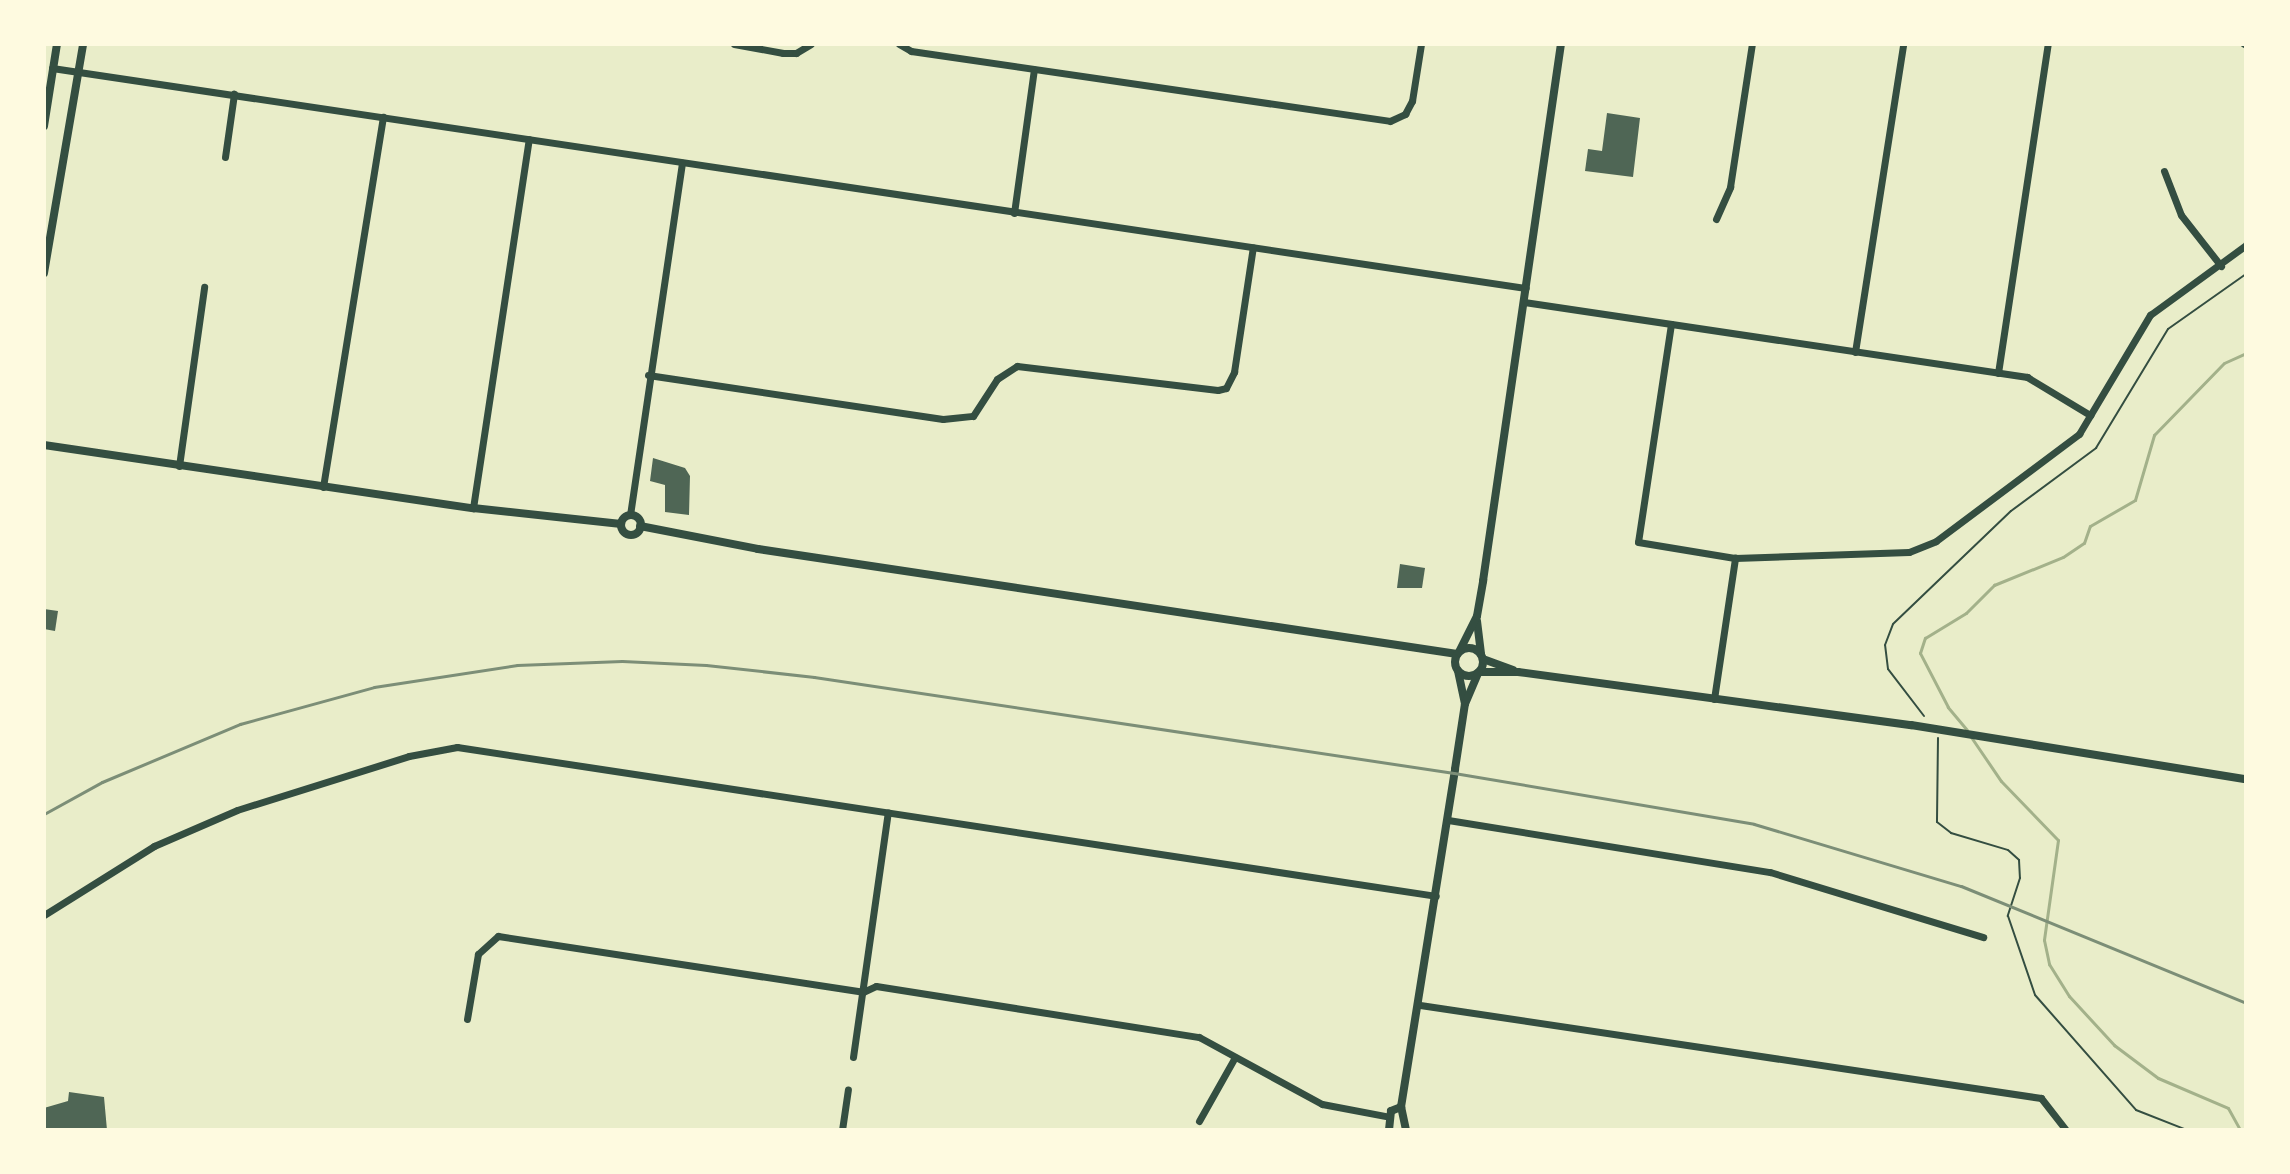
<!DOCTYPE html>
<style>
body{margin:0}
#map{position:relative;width:2290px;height:1174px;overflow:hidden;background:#e9edc9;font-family:"Source Sans 3",sans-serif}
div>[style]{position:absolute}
.stream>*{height:3px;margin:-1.5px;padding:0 1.5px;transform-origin:1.5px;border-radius:1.5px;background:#a3b18a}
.building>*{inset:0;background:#4f6655}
.path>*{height:2px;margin:-1px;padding:0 1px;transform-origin:1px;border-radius:1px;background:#344e41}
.minor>*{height:7px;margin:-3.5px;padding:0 3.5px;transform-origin:3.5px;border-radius:3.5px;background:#344e41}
.tertiary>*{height:8px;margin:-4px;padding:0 4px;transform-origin:4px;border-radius:4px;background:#344e41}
.tertiary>.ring{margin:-4px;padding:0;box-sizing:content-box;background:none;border:8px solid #344e41;border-radius:50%}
.rail>*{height:3px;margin:-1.5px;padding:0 1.5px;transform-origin:1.5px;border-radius:1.5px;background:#7c8e77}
span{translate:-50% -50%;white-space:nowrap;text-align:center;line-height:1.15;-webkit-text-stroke:8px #fefae0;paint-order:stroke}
.frame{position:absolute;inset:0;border:46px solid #fefae0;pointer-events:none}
</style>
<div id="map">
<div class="stream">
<i style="left:1967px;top:730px;width:30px;rotate:-130deg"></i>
<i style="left:1948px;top:707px;width:61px;rotate:-117.4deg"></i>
<i style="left:1920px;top:653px;width:16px;rotate:-72deg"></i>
<i style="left:1925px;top:638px;width:48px;rotate:-31.4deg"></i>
<i style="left:1966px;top:613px;width:40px;rotate:-45deg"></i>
<i style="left:1994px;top:585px;width:74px;rotate:-22.1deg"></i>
<i style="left:2063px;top:557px;width:25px;rotate:-34deg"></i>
<i style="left:2084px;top:543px;width:18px;rotate:-71deg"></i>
<i style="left:2090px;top:526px;width:52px;rotate:-30deg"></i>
<i style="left:2135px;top:500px;width:68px;rotate:-73.7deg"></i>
<i style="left:2154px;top:435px;width:100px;rotate:-45.8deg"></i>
<i style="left:2224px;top:363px;width:24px;rotate:-24deg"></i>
<i style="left:1971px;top:737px;width:53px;rotate:55.7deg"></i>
<i style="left:2001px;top:781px;width:82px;rotate:46deg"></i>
<i style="left:2058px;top:840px;width:101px;rotate:98deg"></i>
<i style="left:2044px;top:940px;width:25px;rotate:78deg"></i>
<i style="left:2049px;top:964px;width:38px;rotate:58deg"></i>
<i style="left:2069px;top:996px;width:67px;rotate:47.4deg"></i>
<i style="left:2114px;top:1045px;width:55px;rotate:36.9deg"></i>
<i style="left:2158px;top:1078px;width:76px;rotate:23.2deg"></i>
<i style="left:2228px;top:1108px;width:25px;rotate:61deg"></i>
</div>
<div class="building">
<i style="clip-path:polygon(1607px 113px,1640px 118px,1633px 177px,1585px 171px,1588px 149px,1602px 151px)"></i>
<i style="clip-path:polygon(653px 458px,685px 468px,690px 476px,689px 515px,665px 512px,665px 485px,650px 481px)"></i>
<i style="clip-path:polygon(1400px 564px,1425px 568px,1422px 588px,1397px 588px)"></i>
<i style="clip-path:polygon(44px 609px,58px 611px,55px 631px,44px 629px)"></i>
<i style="clip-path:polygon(69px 1092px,104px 1097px,107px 1130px,44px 1130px,44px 1108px,68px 1101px)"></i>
</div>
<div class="path">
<i style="left:1924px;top:716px;width:59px;rotate:-127.5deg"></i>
<i style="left:1888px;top:669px;width:24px;rotate:-97deg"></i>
<i style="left:1885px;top:645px;width:22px;rotate:-69deg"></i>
<i style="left:1893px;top:624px;width:163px;rotate:-43.8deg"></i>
<i style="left:2011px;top:511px;width:106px;rotate:-36.5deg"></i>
<i style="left:2096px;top:448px;width:139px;rotate:-58.8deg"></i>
<i style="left:2168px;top:329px;width:95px;rotate:-35.2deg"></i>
<i style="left:1938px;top:738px;width:84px;rotate:90.7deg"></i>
<i style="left:1937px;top:822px;width:18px;rotate:38deg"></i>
<i style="left:1951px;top:833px;width:59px;rotate:16.6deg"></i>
<i style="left:2008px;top:850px;width:15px;rotate:42deg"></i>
<i style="left:2019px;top:860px;width:18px;rotate:87deg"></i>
<i style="left:2020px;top:878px;width:40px;rotate:108deg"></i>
<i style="left:2008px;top:916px;width:83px;rotate:71.1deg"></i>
<i style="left:2035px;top:995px;width:153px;rotate:48.7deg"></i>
<i style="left:2136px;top:1110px;width:55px;rotate:21.4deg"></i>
</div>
<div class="minor">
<i style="left:734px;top:44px;width:50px;rotate:10.4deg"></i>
<i style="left:783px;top:53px;width:13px"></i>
<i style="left:796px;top:53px;width:17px;rotate:-31deg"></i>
<i style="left:899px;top:44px;width:14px;rotate:30deg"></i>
<i style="left:911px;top:51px;width:484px;rotate:8.3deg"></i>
<i style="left:1390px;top:121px;width:17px;rotate:-25deg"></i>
<i style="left:1405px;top:114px;width:15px;rotate:-62deg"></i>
<i style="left:1412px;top:101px;width:58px;rotate:-81deg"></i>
<i style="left:2244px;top:44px;width:2px;rotate:27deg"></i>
<i style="left:52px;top:68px;width:1490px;rotate:8.49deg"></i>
<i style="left:225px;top:157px;width:64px;rotate:-81.9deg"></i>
<i style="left:2164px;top:171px;width:47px;rotate:68.9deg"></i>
<i style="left:2181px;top:215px;width:65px;rotate:51.9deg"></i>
<i style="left:1014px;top:213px;width:145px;rotate:-82.1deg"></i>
<i style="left:1716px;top:219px;width:35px;rotate:-66deg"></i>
<i style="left:1730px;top:187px;width:145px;rotate:-81.3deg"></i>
<i style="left:1524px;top:302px;width:509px;rotate:8.48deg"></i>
<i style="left:2027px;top:377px;width:74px;rotate:31.1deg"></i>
<i style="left:1671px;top:324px;width:220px;rotate:98.6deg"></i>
<i style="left:1638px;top:542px;width:98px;rotate:9.4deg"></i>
<i style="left:1735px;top:558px;width:174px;rotate:-2deg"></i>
<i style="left:1909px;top:552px;width:29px;rotate:-22deg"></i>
<i style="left:1936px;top:541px;width:179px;rotate:-36.8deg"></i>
<i style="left:2079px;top:434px;width:139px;rotate:-59.2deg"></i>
<i style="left:2150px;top:315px;width:119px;rotate:-36.1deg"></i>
<i style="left:1855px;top:352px;width:312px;rotate:-81.1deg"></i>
<i style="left:1998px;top:373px;width:333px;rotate:-81.4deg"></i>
<i style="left:648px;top:375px;width:298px;rotate:8.5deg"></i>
<i style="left:943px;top:419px;width:30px;rotate:-6deg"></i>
<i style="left:973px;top:416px;width:44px;rotate:-57deg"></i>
<i style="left:997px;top:379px;width:24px;rotate:-33deg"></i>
<i style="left:1017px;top:366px;width:202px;rotate:6.8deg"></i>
<i style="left:1218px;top:390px;width:8px;rotate:-14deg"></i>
<i style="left:1226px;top:388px;width:18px;rotate:-63deg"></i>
<i style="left:1234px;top:372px;width:126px;rotate:-81.4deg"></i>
<i style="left:179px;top:466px;width:181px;rotate:-82deg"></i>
<i style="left:323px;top:487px;width:375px;rotate:-80.8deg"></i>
<i style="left:473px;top:508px;width:373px;rotate:-81.4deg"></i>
<i style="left:630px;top:515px;width:356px;rotate:-81.6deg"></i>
<i style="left:1714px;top:699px;width:143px;rotate:-81.5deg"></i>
<i style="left:1448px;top:820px;width:326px;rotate:9.2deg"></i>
<i style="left:1770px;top:872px;width:223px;rotate:17deg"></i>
<i style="left:44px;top:915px;width:130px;rotate:-32.1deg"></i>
<i style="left:154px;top:846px;width:90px;rotate:-23.4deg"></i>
<i style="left:237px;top:810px;width:180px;rotate:-17.4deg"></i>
<i style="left:409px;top:756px;width:49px;rotate:-10.6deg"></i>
<i style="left:457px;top:747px;width:990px;rotate:8.65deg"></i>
<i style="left:1420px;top:1005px;width:628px;rotate:8.52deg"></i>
<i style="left:2041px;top:1098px;width:41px;rotate:52deg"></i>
<i style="left:467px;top:1019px;width:66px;rotate:-80.4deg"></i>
<i style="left:478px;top:954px;width:27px;rotate:-42deg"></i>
<i style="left:498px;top:936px;width:369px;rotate:8.7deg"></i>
<i style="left:863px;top:992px;width:14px;rotate:-25deg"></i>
<i style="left:876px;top:986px;width:327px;rotate:9deg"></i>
<i style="left:1199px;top:1037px;width:140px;rotate:28.6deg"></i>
<i style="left:1322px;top:1104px;width:69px;rotate:10.8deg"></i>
<i style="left:853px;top:1057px;width:247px;rotate:-81.9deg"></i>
<i style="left:1199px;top:1121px;width:73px;rotate:-60.6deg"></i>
<i style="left:842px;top:1130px;width:41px;rotate:-81.7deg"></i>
</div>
<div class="tertiary">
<i style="left:44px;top:126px;width:83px;rotate:-81deg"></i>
<i style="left:44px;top:273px;width:232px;rotate:-80.3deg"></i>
<i style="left:44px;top:445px;width:434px;rotate:8.4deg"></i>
<i style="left:473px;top:508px;width:149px;rotate:6.2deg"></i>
<i class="ring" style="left:621px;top:515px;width:12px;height:12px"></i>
<i style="left:640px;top:526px;width:120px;rotate:11deg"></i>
<i style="left:758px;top:549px;width:707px;rotate:8.54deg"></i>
<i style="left:1477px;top:621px;width:33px;rotate:83deg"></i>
<i class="ring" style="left:1455px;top:648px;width:20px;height:20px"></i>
<i style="left:1459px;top:652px;width:40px;rotate:-63.4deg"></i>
<i style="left:1477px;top:616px;width:36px;rotate:-80deg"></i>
<i style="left:1483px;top:581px;width:543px;rotate:-81.74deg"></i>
<i style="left:1483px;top:659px;width:32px;rotate:20deg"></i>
<i style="left:1458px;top:671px;width:33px;rotate:78deg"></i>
<i style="left:1479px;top:672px;width:39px"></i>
<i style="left:1518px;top:672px;width:397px;rotate:7.7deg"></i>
<i style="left:1911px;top:725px;width:339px;rotate:9.2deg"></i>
<i style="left:1389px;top:1130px;width:19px;rotate:-84deg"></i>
<i style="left:1391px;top:1111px;width:11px;rotate:-22deg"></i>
<i style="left:1406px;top:1130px;width:24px;rotate:-102deg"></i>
<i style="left:1401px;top:1107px;width:342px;rotate:-80.9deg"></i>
<i style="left:1455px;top:769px;width:66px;rotate:-81.3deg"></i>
<i style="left:1465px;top:704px;width:34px;rotate:-67deg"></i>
</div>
<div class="rail">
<i style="left:44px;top:814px;width:66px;rotate:-28.9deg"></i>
<i style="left:102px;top:782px;width:150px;rotate:-22.8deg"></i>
<i style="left:240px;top:724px;width:139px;rotate:-15.4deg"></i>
<i style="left:374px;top:687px;width:145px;rotate:-8.7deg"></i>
<i style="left:517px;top:665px;width:105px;rotate:-2.2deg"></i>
<i style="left:622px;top:661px;width:84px;rotate:2.7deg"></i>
<i style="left:706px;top:665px;width:109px;rotate:6.3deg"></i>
<i style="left:814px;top:677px;width:647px;rotate:8.53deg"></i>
<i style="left:1454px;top:773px;width:304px;rotate:9.6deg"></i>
<i style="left:1754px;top:824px;width:216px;rotate:16.7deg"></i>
<i style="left:1961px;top:886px;width:308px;rotate:22.3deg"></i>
</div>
<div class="frame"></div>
</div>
